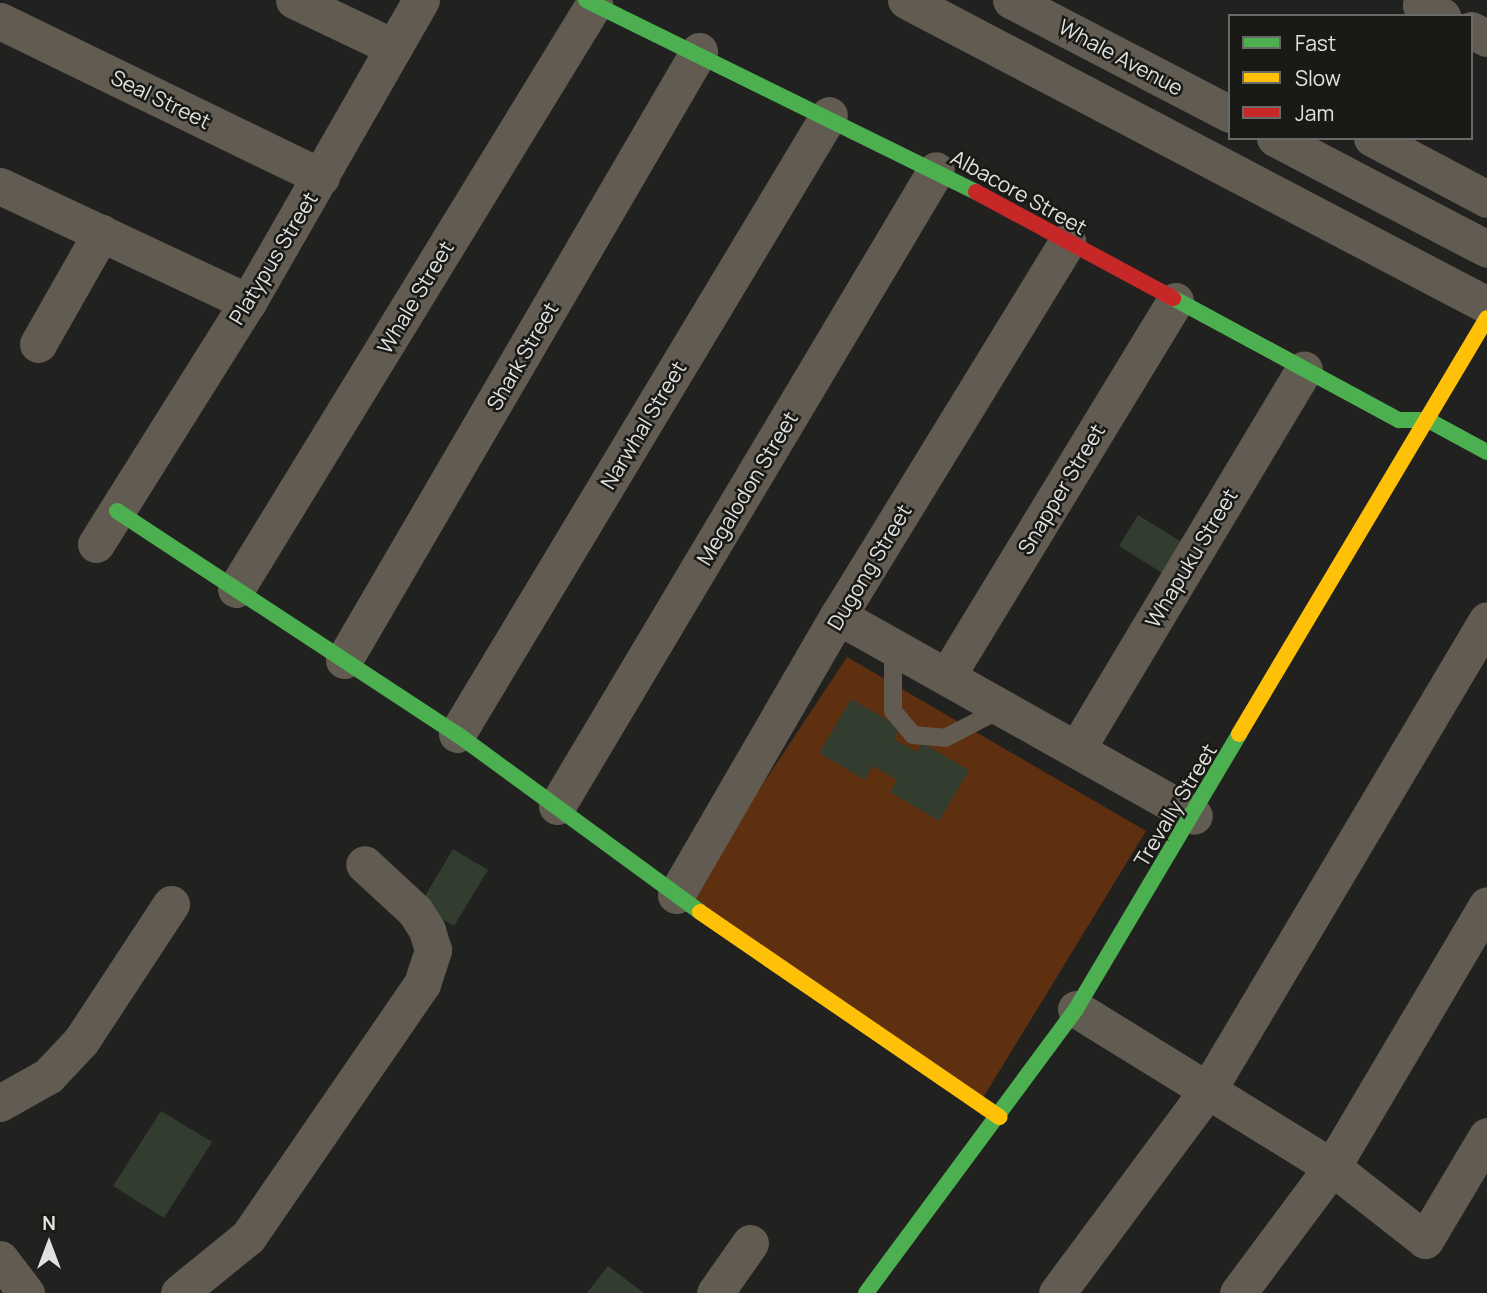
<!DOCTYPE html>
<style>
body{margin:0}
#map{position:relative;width:1487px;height:1293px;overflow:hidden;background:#212120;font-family:Manrope,sans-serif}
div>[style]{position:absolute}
.green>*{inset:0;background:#5f3010}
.building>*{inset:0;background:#323d30}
.lane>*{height:18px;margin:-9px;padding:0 9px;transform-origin:9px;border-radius:9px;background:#615b51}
.street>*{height:37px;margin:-18.5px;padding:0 18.5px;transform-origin:18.5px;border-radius:18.5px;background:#615b51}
.fast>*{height:16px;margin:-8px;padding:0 8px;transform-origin:8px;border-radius:8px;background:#4caf50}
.slow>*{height:16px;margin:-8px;padding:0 8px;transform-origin:8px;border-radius:8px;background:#ffc107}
.jam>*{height:16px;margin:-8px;padding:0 8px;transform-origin:8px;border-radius:8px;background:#c62828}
span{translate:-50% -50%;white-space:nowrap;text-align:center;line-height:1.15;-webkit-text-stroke:5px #191916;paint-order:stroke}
.street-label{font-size:21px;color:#e1e2e0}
.legend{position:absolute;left:1228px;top:14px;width:245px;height:126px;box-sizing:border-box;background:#191916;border:2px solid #696967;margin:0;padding:9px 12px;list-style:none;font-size:21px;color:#e1e2e0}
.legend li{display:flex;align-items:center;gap:14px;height:35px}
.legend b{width:35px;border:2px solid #696967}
.north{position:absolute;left:14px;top:1209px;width:70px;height:70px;-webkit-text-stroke:5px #191916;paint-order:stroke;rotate:0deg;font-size:19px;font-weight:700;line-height:28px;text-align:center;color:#e1e2e0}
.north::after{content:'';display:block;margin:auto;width:24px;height:32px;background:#e1e2e0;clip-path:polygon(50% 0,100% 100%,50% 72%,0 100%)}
</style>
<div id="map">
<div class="green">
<i style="clip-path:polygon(847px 657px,1146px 831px,978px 1106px,686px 900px)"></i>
</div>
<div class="building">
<i style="clip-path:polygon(1138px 515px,1185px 544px,1167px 576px,1119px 546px)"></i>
<i style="clip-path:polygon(851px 699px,900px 727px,894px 739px,917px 752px,922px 743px,969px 770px,939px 821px,890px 792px,897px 780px,873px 766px,865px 780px,819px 753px)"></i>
<i style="clip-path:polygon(453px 849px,488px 870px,454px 926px,419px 906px)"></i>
<i style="clip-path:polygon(161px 1111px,212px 1142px,164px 1218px,113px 1186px)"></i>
<i style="clip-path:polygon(608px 1266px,644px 1293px,587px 1293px)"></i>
</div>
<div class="lane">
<i style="left:893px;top:648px;width:63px;rotate:90deg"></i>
<i style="left:893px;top:711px;width:31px;rotate:50deg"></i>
<i style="left:913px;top:735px;width:32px;rotate:5deg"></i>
<i style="left:945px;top:738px;width:63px;rotate:-27.4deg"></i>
</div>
<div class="street">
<i style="left:294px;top:0;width:110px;rotate:25.4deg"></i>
<i style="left:906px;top:0;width:656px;rotate:27.7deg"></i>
<i style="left:1011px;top:0;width:247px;rotate:27.5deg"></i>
<i style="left:1423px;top:0;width:5px;rotate:112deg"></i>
<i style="left:1421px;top:5px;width:24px;rotate:28deg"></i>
<i style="left:0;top:21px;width:357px;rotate:25.9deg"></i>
<i style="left:1471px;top:30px;width:18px;rotate:27deg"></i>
<i style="left:1275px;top:138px;width:239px;rotate:27.6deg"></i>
<i style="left:1372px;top:138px;width:130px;rotate:27.9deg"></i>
<i style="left:0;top:186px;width:274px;rotate:25.1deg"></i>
<i style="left:38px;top:344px;width:128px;rotate:-60.4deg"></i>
<i style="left:96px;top:544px;width:286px;rotate:-57.9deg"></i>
<i style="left:248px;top:302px;width:348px;rotate:-60.2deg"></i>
<i style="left:236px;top:589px;width:686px;rotate:-58.53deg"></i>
<i style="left:838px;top:616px;width:408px;rotate:29.3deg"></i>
<i style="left:344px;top:660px;width:705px;rotate:-59.76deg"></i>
<i style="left:947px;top:676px;width:439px;rotate:-58.7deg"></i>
<i style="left:457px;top:734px;width:722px;rotate:-59deg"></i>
<i style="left:1078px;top:747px;width:440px;rotate:-59.1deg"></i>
<i style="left:557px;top:806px;width:740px;rotate:-59.21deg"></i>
<i style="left:676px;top:895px;width:323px;rotate:-59.9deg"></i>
<i style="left:838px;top:616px;width:439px;rotate:-58.5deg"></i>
<i style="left:1076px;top:1009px;width:301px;rotate:31.7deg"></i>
<i style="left:1332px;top:1167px;width:304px;rotate:-59.4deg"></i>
<i style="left:0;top:1103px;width:55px;rotate:-29.4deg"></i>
<i style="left:48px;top:1076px;width:48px;rotate:-46.7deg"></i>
<i style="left:81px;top:1041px;width:164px;rotate:-56.7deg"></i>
<i style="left:0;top:1259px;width:43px;rotate:52.6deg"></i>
<i style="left:179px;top:1293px;width:89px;rotate:-39.1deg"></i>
<i style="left:248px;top:1237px;width:307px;rotate:-55.5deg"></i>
<i style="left:422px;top:984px;width:36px;rotate:-72deg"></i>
<i style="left:433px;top:950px;width:21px;rotate:-107deg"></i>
<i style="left:427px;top:930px;width:22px;rotate:-122deg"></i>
<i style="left:415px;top:911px;width:69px;rotate:-137.3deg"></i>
<i style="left:715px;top:1293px;width:61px;rotate:-55deg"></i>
<i style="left:1057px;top:1293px;width:255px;rotate:-53.4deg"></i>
<i style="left:1209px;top:1088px;width:544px;rotate:-59.29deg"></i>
<i style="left:1238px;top:1293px;width:157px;rotate:-53.3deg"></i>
<i style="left:1332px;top:1167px;width:118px;rotate:38.1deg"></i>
<i style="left:1425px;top:1240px;width:121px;rotate:-59.2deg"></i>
</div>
<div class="fast">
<i style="left:586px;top:0;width:435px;rotate:26.2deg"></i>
<i style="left:1173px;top:298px;width:257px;rotate:28.4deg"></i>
<i style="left:1399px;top:420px;width:29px"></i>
<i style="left:1428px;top:420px;width:67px;rotate:28.5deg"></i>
<i style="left:117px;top:511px;width:407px;rotate:33.3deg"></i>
<i style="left:457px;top:734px;width:301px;rotate:36.2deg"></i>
<i style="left:866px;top:1293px;width:353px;rotate:-53.5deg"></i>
<i style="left:1076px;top:1009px;width:320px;rotate:-59.3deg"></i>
</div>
<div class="slow">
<i style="left:1239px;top:734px;width:484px;rotate:-59.2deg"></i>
<i style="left:700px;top:912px;width:363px;rotate:34.4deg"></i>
</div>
<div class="jam">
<i style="left:976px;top:192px;width:224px;rotate:28.3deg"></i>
</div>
<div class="street-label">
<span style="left:1121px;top:57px;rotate:28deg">Whale Avenue</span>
<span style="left:161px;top:99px;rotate:26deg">Seal Street</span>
<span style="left:1019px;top:192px;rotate:29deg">Albacore Street</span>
<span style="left:273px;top:258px;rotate:-59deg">Platypus Street</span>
<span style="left:415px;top:297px;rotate:-59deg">Whale Street</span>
<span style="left:522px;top:356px;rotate:-60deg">Shark Street</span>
<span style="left:643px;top:425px;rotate:-59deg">Narwhal Street</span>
<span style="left:747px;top:488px;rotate:-59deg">Megalodon Street</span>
<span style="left:1061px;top:489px;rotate:-59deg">Snapper Street</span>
<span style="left:1191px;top:558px;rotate:-59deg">Whapuku Street</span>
<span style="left:869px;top:567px;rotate:-59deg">Dugong Street</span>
<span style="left:1175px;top:805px;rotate:-59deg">Trevally Street</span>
</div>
<ul class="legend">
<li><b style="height:9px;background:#4caf50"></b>Fast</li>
<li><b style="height:9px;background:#ffc107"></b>Slow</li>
<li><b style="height:9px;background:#c62828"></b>Jam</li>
</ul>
<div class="north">N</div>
</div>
